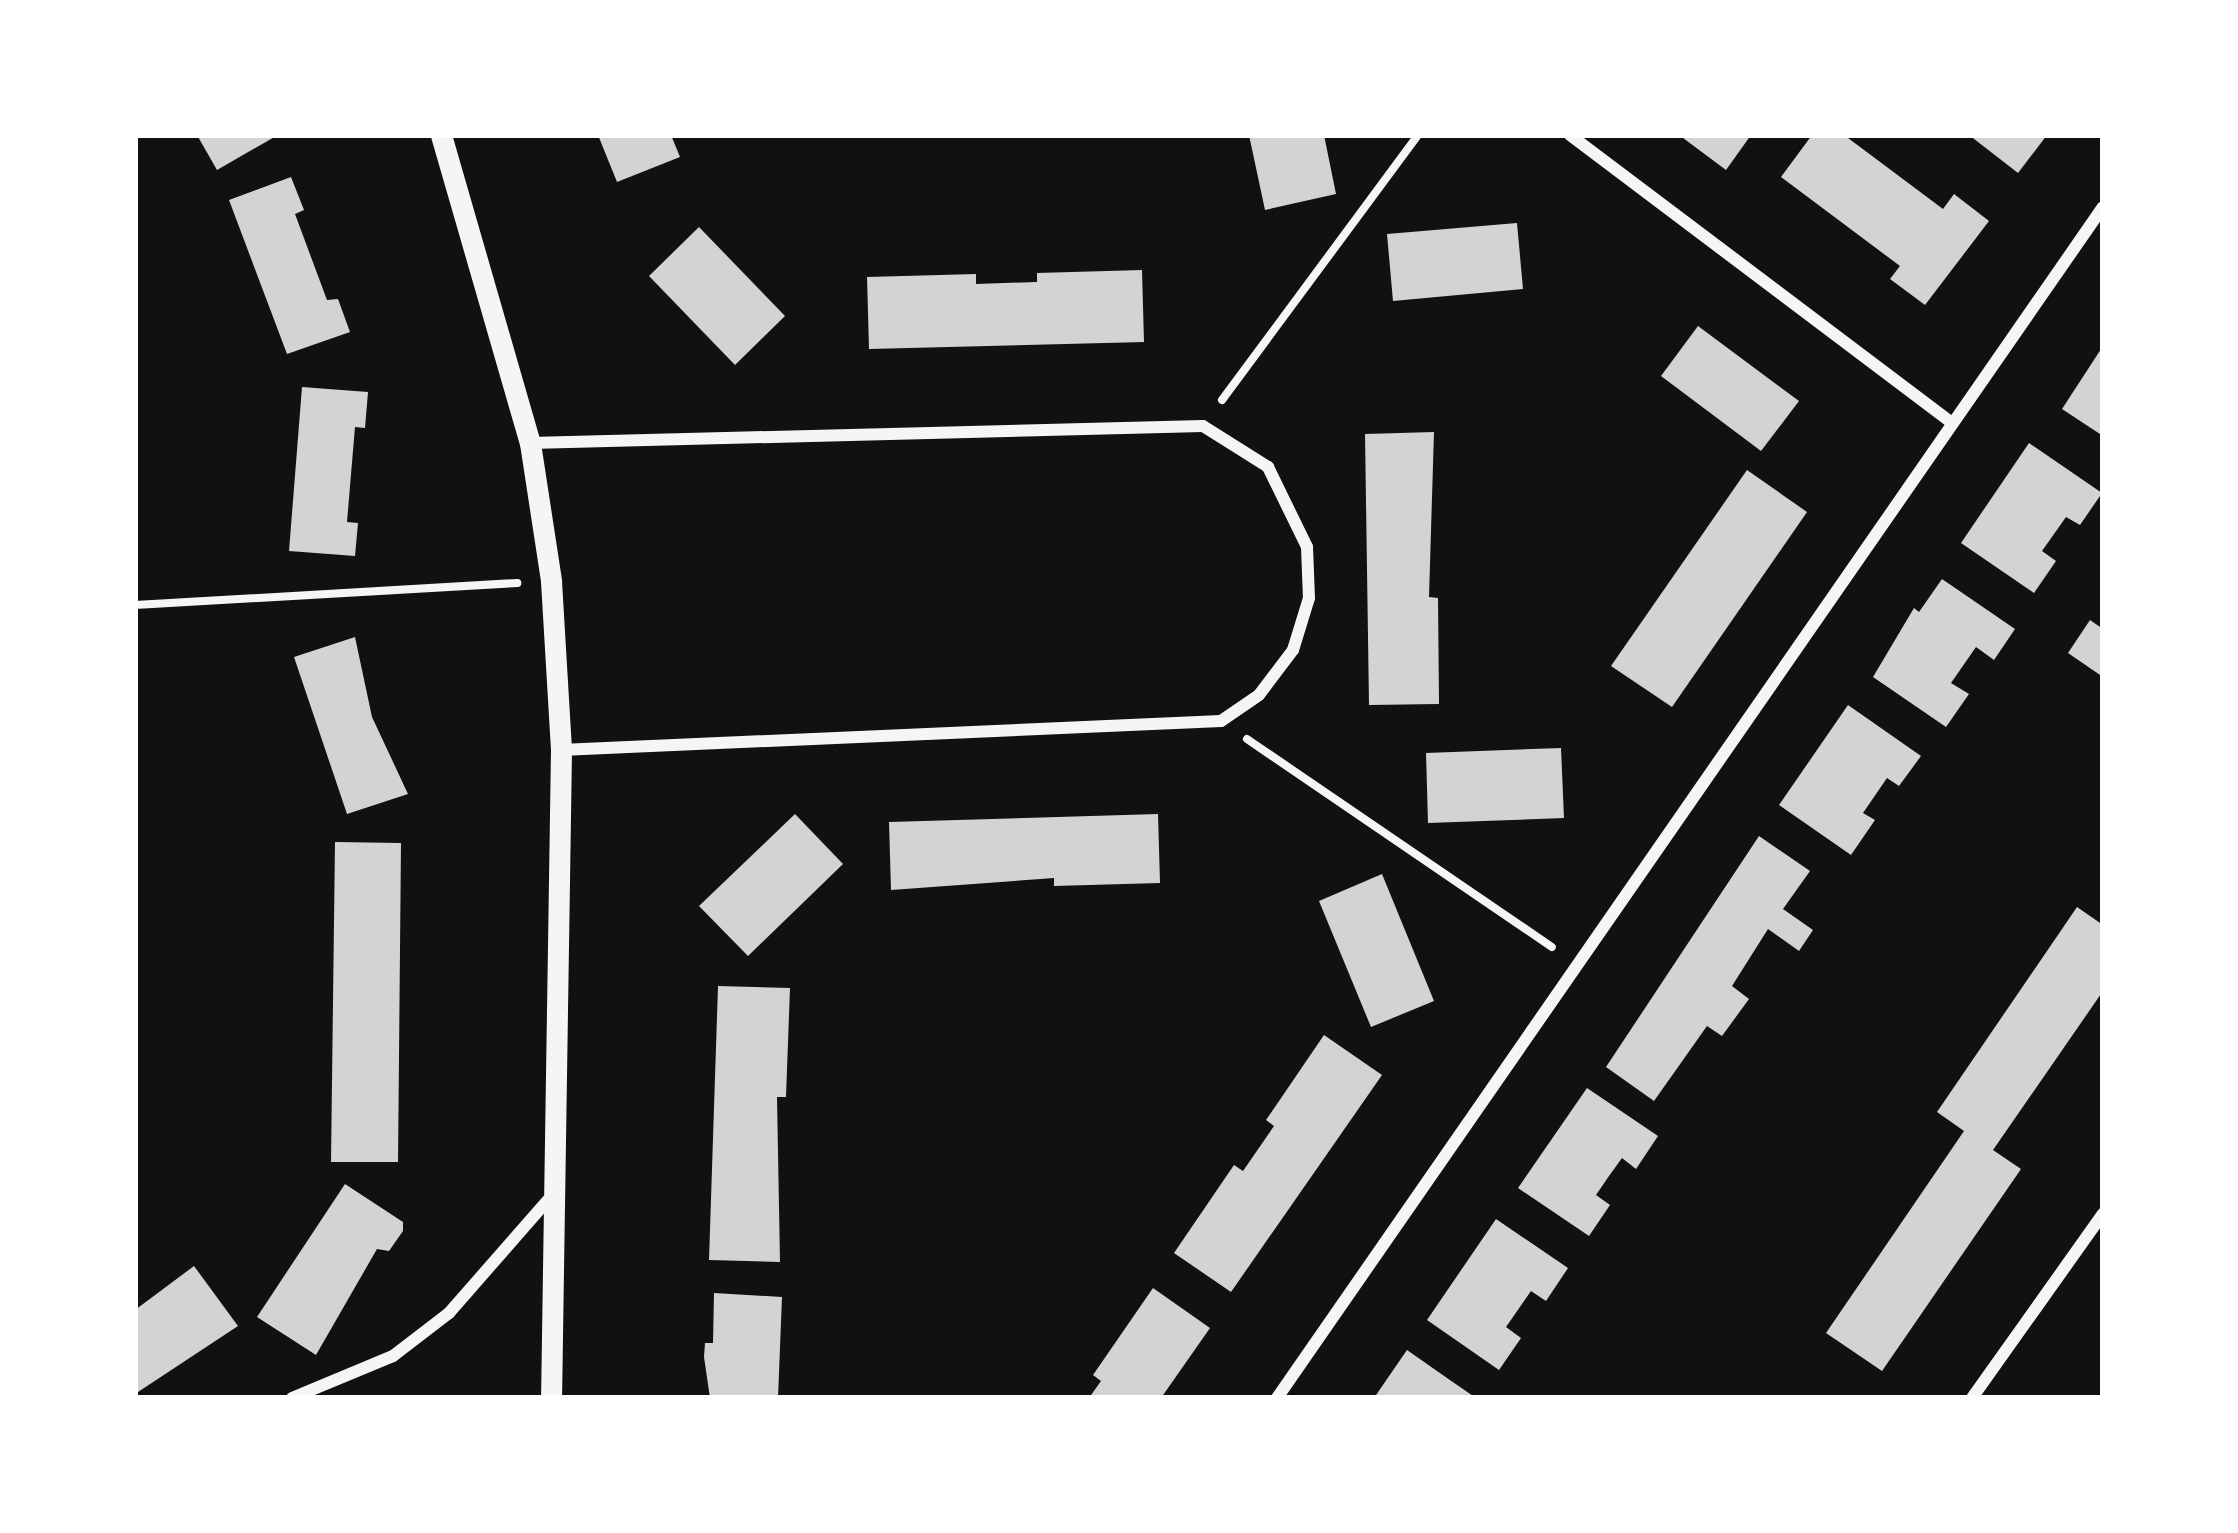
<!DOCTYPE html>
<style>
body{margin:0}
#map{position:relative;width:2238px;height:1533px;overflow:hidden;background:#111;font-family:"Fira Sans Condensed",sans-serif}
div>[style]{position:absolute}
.building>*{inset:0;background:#d3d3d3}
.path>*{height:8px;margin:-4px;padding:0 4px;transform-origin:4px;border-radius:4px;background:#f5f5f5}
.minor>*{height:12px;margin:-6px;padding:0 6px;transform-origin:6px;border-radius:6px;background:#f5f5f5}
.tertiary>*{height:21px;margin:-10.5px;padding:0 10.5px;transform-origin:10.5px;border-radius:10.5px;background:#f5f5f5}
span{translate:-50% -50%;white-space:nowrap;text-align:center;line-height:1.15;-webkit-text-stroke:9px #fff;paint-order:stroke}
.frame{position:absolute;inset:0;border:138px solid #fff;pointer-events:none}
</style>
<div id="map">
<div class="building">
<i style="clip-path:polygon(197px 135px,278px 135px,217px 170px)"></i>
<i style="clip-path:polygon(598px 135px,671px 135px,680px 157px,617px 182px)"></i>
<i style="clip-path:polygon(1249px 135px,1324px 135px,1336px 194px,1265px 210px)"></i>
<i style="clip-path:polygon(1679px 135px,1751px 135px,1726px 170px)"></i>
<i style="clip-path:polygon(1812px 135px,1844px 135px,1943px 209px,1954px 194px,1989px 221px,1925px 305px,1890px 279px,1900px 266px,1781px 177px)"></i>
<i style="clip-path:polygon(1969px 135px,2047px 135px,2018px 173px)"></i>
<i style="clip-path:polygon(291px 177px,304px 210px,295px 214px,327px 300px,338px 299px,350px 332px,287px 354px,229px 200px)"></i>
<i style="clip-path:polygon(1517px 223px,1523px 289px,1393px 301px,1387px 234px)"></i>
<i style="clip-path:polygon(699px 227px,785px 316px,735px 365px,649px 276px)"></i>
<i style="clip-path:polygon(1142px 270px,1144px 342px,869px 349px,867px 277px,976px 274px,976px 284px,1037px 282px,1037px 273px)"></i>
<i style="clip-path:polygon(1698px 326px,1799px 401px,1761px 451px,1661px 376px)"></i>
<i style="clip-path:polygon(2103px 346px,2103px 436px,2062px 409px)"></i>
<i style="clip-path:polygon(302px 387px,368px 392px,365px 428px,355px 427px,347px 522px,358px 523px,355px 556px,289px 551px)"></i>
<i style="clip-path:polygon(1434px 432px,1429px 597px,1438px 598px,1439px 704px,1369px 705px,1365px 434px)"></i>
<i style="clip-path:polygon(2029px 443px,2102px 493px,2080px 525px,2066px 517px,2042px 551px,2056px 561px,2034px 593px,1961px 543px)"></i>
<i style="clip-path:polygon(1747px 470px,1807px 512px,1672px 707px,1611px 666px)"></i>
<i style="clip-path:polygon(1942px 579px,2015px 629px,1994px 660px,1976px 647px,1951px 683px,1969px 694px,1946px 727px,1873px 677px,1914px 608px,1919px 612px)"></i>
<i style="clip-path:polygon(2090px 620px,2103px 629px,2103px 677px,2068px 653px)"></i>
<i style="clip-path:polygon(355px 637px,372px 717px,408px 794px,347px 814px,294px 657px)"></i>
<i style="clip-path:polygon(1848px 705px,1921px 756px,1899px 786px,1887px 778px,1863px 813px,1875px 820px,1851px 855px,1779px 805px)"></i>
<i style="clip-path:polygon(1561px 748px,1564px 818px,1428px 823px,1426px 753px)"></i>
<i style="clip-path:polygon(795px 814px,843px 864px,748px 956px,699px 906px)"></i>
<i style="clip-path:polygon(1158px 814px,1160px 883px,1054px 886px,1054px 878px,891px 890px,889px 822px)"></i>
<i style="clip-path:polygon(1759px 836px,1810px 871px,1783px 909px,1813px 930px,1799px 951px,1768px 929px,1732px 986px,1749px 999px,1722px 1036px,1707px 1026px,1654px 1101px,1606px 1067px)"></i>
<i style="clip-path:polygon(335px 842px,401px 843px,398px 1162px,331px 1162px)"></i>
<i style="clip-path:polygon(1382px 874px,1434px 1001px,1371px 1027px,1319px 901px)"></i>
<i style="clip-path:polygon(2077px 907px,2103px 925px,2103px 991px,1993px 1150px,2021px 1169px,1882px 1371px,1826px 1333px,1964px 1131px,1937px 1112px)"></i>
<i style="clip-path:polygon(718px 986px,790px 988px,786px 1097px,777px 1097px,780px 1262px,709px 1260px)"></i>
<i style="clip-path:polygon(1324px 1035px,1382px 1075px,1231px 1292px,1174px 1253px,1234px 1165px,1243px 1171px,1274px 1126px,1266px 1120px)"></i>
<i style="clip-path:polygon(1587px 1088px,1658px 1136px,1636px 1169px,1622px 1158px,1609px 1176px,1596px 1195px,1610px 1205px,1589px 1236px,1518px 1188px)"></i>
<i style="clip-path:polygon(345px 1184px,403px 1222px,403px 1231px,389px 1251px,377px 1249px,316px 1355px,257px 1317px)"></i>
<i style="clip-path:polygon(1496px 1219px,1568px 1268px,1546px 1301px,1531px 1291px,1506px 1327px,1521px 1338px,1499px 1370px,1427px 1320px)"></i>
<i style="clip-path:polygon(194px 1266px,238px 1326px,135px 1394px,135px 1310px)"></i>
<i style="clip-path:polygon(1153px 1288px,1210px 1328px,1161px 1398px,1089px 1398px,1101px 1381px,1093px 1375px)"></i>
<i style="clip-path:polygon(714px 1293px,782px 1297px,778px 1398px,710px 1398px,704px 1357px,705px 1343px,713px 1343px)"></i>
<i style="clip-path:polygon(1407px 1350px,1447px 1378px,1476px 1398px,1374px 1398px)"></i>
</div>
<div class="path">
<i style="left:1222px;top:400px;width:330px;rotate:-53.5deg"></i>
<i style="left:135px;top:605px;width:383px;rotate:-3.3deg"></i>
<i style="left:1247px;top:739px;width:369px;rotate:34.3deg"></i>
</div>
<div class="minor">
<i style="left:1570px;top:135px;width:478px;rotate:37deg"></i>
<i style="left:530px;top:443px;width:673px;rotate:-1.45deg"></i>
<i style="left:1203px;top:426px;width:77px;rotate:32.2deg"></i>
<i style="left:1268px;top:467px;width:89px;rotate:64deg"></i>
<i style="left:1307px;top:547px;width:51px;rotate:87.8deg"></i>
<i style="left:1309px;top:598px;width:54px;rotate:107.1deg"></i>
<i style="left:1293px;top:650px;width:56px;rotate:127.1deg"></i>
<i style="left:1259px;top:695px;width:46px;rotate:145.6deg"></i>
<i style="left:1221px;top:721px;width:661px;rotate:177.48deg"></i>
<i style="left:292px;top:1398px;width:109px;rotate:-22.6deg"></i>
<i style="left:393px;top:1356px;width:71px;rotate:-37.5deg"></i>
<i style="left:449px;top:1313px;width:150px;rotate:-48.8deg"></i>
<i style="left:1277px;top:1398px;width:1449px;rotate:-55.26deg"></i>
<i style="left:1972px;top:1398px;width:226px;rotate:-54.6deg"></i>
</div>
<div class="tertiary">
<i style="left:441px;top:135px;width:321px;rotate:73.9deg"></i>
<i style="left:530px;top:443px;width:140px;rotate:81.3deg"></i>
<i style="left:551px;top:581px;width:169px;rotate:86.6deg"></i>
<i style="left:561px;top:750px;width:648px;rotate:90.88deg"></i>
</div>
<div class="frame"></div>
</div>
